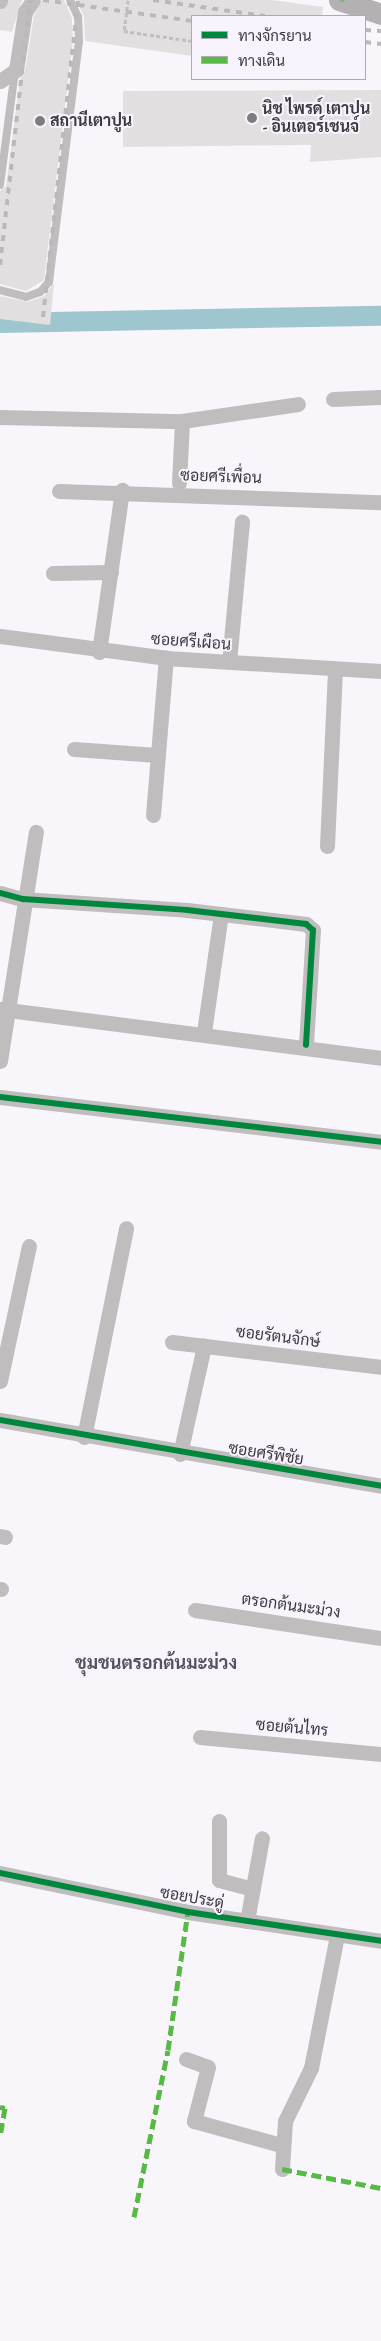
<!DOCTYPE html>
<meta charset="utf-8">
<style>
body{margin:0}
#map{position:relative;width:381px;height:2341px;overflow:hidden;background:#f9f6fb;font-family:"Crimson Pro",Sarabun,serif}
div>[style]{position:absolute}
.canal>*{height:20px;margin:-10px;padding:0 10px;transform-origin:10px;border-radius:10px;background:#9dc6ce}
.building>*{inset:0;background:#e3dfe0}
.path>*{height:3px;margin-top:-1.5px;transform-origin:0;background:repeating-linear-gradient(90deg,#c0bec0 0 4px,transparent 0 6.5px)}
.service>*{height:8px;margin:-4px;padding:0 4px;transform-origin:4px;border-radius:4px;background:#bfbdbd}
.minor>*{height:15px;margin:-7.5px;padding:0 7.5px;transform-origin:7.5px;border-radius:7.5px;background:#bfbdbd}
.secondary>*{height:21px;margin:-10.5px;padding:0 10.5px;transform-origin:10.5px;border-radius:10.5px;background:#b4b1b2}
.rail>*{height:4px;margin-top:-2px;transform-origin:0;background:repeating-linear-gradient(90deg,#bab9ba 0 6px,transparent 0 12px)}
.quiet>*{height:5px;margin-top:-2.5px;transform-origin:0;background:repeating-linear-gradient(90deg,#58b947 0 10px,transparent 0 15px)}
.cycleway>*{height:6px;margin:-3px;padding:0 3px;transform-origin:3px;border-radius:3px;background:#00873e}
.dots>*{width:14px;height:14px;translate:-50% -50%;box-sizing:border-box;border:2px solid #f9f3fe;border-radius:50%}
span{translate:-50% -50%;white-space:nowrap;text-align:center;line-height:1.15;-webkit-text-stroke:4px #f9f3fe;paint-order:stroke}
.poi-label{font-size:16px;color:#3e3b40;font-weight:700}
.left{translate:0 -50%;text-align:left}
.street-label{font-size:16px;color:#3e3b40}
.neighbourhood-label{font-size:18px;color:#57515c;font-weight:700}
.legend{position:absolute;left:191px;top:15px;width:175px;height:65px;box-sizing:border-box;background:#f9f3fe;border:1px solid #aea9b2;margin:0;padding:6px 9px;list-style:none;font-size:15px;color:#3e3b40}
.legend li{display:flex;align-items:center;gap:10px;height:25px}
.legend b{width:25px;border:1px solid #aea9b2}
</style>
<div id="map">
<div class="canal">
<i style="left:0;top:323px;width:381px;rotate:-1.1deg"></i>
</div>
<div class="building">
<i style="clip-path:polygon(9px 0,22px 0,12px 32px,0 30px,0 10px)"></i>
<i style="clip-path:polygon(42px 0,64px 0,72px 18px,73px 41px,44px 280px,26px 291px,0 284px,0 191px,6px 186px,20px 79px,25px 71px,34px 15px)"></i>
<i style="clip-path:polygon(76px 0,272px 0,323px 7px,322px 16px,192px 16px,192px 56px,85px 41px,84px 16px)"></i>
<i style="clip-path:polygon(381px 90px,381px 157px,310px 162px,311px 145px,123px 147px,123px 91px)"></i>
<i style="clip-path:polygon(54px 283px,50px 325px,0 319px,0 296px,28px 302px,44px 296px)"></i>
</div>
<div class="path">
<i style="left:128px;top:0;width:31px;rotate:97deg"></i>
<i style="left:124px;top:31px;width:69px;rotate:8.4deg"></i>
</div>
<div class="service">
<i style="left:0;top:185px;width:115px;rotate:-82.5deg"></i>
<i style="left:0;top:290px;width:27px;rotate:15deg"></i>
<i style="left:26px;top:297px;width:15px;rotate:-20deg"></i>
<i style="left:40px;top:292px;width:13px;rotate:-48deg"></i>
<i style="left:49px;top:282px;width:243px;rotate:-82.9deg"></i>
<i style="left:79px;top:41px;width:24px;rotate:-92deg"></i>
<i style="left:78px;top:17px;width:19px;rotate:-115deg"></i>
</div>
<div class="minor">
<i style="left:0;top:1px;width:1px;rotate:-90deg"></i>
<i style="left:0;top:81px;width:19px;rotate:-35deg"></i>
<i style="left:16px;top:70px;width:59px;rotate:-81.2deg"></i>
<i style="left:25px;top:12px;width:14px;rotate:-56deg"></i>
<i style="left:333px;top:399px;width:48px;rotate:-2.4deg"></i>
<i style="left:0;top:417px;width:182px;rotate:1.3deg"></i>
<i style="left:182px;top:421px;width:117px;rotate:-8.3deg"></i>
<i style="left:179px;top:483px;width:62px;rotate:-87.2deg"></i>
<i style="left:59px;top:491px;width:322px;rotate:2deg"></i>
<i style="left:53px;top:573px;width:58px;rotate:-1deg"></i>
<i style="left:0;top:636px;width:167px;rotate:7.5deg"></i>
<i style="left:166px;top:658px;width:215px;rotate:3.5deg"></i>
<i style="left:99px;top:652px;width:164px;rotate:-81.9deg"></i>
<i style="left:229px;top:662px;width:141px;rotate:-84.7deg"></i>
<i style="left:74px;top:749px;width:83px;rotate:4.1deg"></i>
<i style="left:153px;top:815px;width:158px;rotate:-85.3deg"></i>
<i style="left:327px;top:846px;width:177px;rotate:-87.4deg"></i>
<i style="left:0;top:893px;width:24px;rotate:15deg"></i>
<i style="left:23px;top:899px;width:164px;rotate:3.8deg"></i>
<i style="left:187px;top:910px;width:120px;rotate:6.7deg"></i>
<i style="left:306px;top:924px;width:9px;rotate:41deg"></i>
<i style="left:313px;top:930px;width:115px;rotate:93.5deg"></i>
<i style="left:0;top:1009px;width:384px;rotate:7.3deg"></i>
<i style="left:204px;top:1032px;width:119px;rotate:-81.8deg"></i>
<i style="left:0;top:1061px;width:232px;rotate:-81.1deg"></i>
<i style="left:0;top:1097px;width:384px;rotate:6.7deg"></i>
<i style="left:172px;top:1342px;width:210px;rotate:6.8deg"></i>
<i style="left:0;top:1381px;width:138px;rotate:-77.9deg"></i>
<i style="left:0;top:1420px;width:387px;rotate:9.8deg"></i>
<i style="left:84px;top:1437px;width:213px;rotate:-78.6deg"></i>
<i style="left:180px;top:1454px;width:111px;rotate:-77.5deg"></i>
<i style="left:0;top:1536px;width:5px;rotate:11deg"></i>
<i style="left:0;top:1589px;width:1px"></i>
<i style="left:195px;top:1610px;width:188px;rotate:8.6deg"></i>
<i style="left:200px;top:1737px;width:182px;rotate:5.4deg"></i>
<i style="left:219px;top:1821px;width:59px;rotate:90deg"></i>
<i style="left:219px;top:1880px;width:35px;rotate:15deg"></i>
<i style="left:0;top:1873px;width:192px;rotate:11.7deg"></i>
<i style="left:188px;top:1912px;width:195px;rotate:8.5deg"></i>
<i style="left:247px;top:1921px;width:84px;rotate:-79.8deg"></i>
<i style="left:186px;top:2059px;width:23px;rotate:20deg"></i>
<i style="left:208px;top:2067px;width:56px;rotate:104.5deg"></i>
<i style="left:194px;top:2121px;width:90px;rotate:15.4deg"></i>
<i style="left:282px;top:2169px;width:48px;rotate:-86.4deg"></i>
<i style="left:285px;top:2121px;width:59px;rotate:-63.9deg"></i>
<i style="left:311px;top:2068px;width:136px;rotate:-78.9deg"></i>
</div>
<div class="secondary">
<i style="left:339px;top:0;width:44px;rotate:18.4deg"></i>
</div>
<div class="rail">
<i style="left:43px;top:0;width:150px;rotate:8deg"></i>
<i style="left:153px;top:0;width:113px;rotate:8.1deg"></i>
<i style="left:365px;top:30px;width:16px;rotate:4deg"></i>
<i style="left:365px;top:42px;width:16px;rotate:7deg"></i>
<i style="left:0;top:265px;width:267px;rotate:-83.5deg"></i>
<i style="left:43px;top:317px;width:319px;rotate:-83.7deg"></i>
</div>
<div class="quiet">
<i style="left:342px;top:1px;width:1px;rotate:-90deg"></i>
<i style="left:0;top:2107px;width:5px;rotate:11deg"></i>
<i style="left:5px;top:2108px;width:27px;rotate:100deg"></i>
<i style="left:282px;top:2169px;width:101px;rotate:10.9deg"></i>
<i style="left:134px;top:2217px;width:170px;rotate:-78.5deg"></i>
<i style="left:168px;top:2050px;width:139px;rotate:-81.8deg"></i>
</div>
<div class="cycleway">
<i style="left:0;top:893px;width:24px;rotate:15deg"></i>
<i style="left:23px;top:899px;width:164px;rotate:3.8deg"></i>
<i style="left:187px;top:910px;width:120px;rotate:6.7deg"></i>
<i style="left:306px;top:924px;width:9px;rotate:41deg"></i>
<i style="left:313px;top:930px;width:115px;rotate:93.5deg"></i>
<i style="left:0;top:1097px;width:384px;rotate:6.7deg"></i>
<i style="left:0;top:1420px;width:387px;rotate:9.8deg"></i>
<i style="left:0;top:1873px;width:192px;rotate:11.7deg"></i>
<i style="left:188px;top:1912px;width:195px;rotate:8.5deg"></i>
</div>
<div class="dots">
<i style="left:252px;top:118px;background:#7f7c81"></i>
<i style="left:40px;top:121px;background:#7f7c81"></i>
</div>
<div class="poi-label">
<span class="left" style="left:262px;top:118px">นิช ไพรด์ เตาปูน<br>- อินเตอร์เชนจ์</span>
<span class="left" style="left:50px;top:121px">สถานีเตาปูน</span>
</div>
<div class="street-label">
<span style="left:221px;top:477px;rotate:2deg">ซอยศรีเพื่อน</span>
<span style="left:191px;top:642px;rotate:4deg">ซอยศรีเผือน</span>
<span style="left:278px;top:1337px;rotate:7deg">ซอยรัตนจักษ์</span>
<span style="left:266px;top:1454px;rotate:9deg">ซอยศรีพิชัย</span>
<span style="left:291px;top:1606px;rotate:8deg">ตรอกต้นมะม่วง</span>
<span style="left:292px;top:1728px;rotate:5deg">ซอยต้นไทร</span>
<span style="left:192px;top:1898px;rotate:10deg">ซอยประดู่</span>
</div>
<div class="neighbourhood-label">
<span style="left:156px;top:1663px">ชุมชนตรอกต้นมะม่วง</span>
</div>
<ul class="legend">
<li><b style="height:6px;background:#00873e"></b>ทางจักรยาน</li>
<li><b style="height:6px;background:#58b947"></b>ทางเดิน</li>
</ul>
</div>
